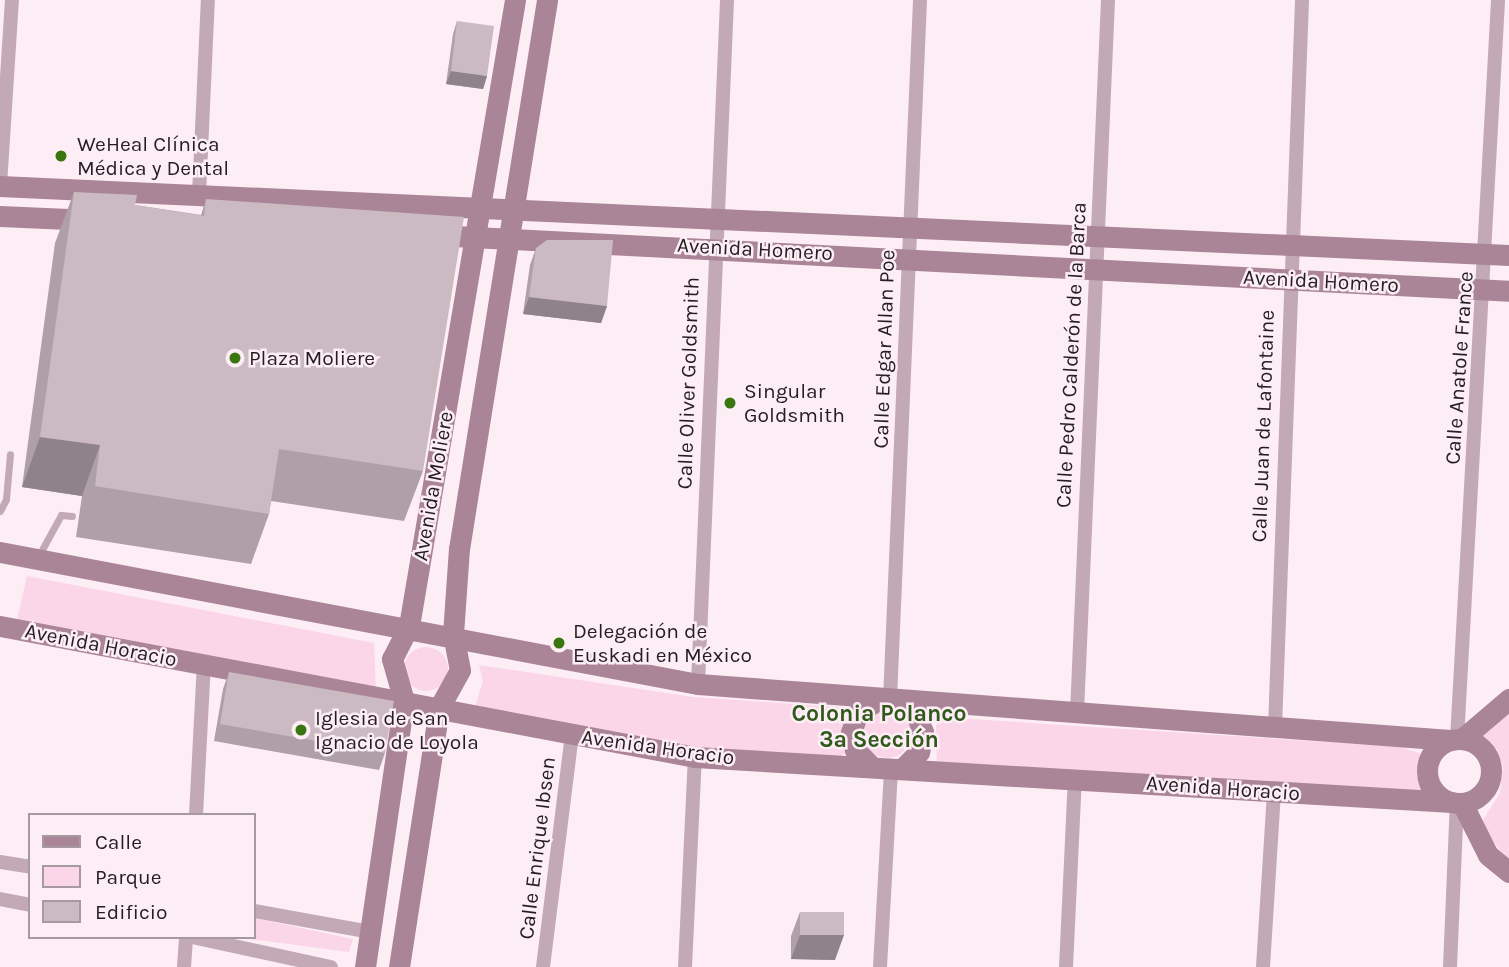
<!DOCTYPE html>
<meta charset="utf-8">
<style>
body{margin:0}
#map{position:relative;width:1509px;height:967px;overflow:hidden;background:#fdeef5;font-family:Karla,sans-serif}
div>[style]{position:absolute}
.green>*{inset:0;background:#fbd5e8}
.round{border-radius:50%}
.lane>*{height:7px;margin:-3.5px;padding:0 3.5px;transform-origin:3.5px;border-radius:3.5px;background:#c2a9b5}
.street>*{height:14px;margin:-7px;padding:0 7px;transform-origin:7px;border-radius:7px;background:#c2a9b5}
.secondary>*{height:21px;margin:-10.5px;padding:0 10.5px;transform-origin:10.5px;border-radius:10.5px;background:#a98597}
.secondary>.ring{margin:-10.5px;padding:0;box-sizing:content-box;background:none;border:21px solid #a98597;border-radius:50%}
.wall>*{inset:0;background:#afa0a8}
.shaded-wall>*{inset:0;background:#8f8288}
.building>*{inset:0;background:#ccbac3}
.dots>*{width:19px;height:19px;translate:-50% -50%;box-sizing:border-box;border:4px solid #fdeef5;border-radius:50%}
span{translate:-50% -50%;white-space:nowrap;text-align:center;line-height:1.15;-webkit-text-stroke:5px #fdeef5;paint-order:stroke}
.poi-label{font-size:21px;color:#241d21}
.left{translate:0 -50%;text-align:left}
.street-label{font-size:21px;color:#241d21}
.neighbourhood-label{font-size:23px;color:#31591c;font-weight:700}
.legend{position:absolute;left:28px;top:813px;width:228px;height:126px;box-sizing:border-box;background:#fdeef5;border:2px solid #a69aa0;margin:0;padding:9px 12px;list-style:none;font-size:21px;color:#241d21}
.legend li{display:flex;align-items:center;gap:14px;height:35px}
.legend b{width:35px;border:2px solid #a69aa0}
</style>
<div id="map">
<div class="green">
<i style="clip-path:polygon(27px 576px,374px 643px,376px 691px,16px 624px)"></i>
<i class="round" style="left:404px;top:647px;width:44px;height:44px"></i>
<i style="clip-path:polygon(479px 665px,693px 697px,838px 707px,847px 712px,848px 720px,845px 753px,838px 758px,703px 752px,474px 710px,483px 681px)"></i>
<i class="round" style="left:862px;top:708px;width:50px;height:50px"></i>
<i style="clip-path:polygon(1509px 711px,1509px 864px,1481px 823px,1500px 793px,1503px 766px,1497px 749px,1480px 736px)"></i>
<i style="clip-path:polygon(940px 717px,1401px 747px,1422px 754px,1417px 773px,1424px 789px,1420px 798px,937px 766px,936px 726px)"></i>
<i style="clip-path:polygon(254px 918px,353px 939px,349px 952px,234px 937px,254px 937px)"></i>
</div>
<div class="lane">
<i style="left:0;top:511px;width:13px;rotate:-63deg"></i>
<i style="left:6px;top:499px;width:45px;rotate:-84.9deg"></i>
<i style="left:38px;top:557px;width:48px;rotate:-61.3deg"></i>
<i style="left:61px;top:515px;width:11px;rotate:5deg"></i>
</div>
<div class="street">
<i style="left:0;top:185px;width:185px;rotate:-86.3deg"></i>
<i style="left:199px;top:195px;width:195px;rotate:-87.4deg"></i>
<i style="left:698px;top:684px;width:685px;rotate:-87.57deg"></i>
<i style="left:890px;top:699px;width:700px;rotate:-87.54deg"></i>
<i style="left:1077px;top:713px;width:714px;rotate:-87.51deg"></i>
<i style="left:1275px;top:727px;width:728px;rotate:-87.87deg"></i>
<i style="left:1457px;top:739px;width:740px;rotate:-86.82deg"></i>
<i style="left:196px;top:815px;width:151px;rotate:-87deg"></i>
<i style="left:0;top:862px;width:30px;rotate:9deg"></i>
<i style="left:0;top:899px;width:31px;rotate:11deg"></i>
<i style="left:254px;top:911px;width:119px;rotate:10.2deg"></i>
<i style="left:192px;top:937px;width:142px;rotate:12.2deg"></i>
<i style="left:184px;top:967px;width:30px;rotate:-86deg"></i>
<i style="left:543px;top:967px;width:235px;rotate:-82.9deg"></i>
<i style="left:685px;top:967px;width:210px;rotate:-87.3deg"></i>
<i style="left:880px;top:967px;width:199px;rotate:-86.8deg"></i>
<i style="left:1066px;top:967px;width:188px;rotate:-87.3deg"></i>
<i style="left:1263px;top:967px;width:176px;rotate:-86.4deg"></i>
<i style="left:1450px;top:967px;width:164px;rotate:-87.6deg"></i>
</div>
<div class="secondary">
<i style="left:0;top:186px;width:1511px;rotate:2.62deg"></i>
<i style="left:0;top:216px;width:91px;rotate:2.5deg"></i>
<i style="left:435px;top:235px;width:1075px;rotate:2.98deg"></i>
<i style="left:0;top:552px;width:710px;rotate:10.71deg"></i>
<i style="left:698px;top:684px;width:754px;rotate:4.26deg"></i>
<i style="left:0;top:626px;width:707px;rotate:10.67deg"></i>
<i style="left:695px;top:757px;width:758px;rotate:3.4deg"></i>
<i style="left:897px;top:700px;width:22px;rotate:34deg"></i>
<i style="left:915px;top:712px;width:22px;rotate:68deg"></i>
<i style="left:923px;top:732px;width:20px;rotate:101deg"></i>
<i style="left:919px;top:752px;width:24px;rotate:135deg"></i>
<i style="left:1462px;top:739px;width:62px;rotate:-40.4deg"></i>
<i class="ring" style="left:1427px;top:739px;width:43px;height:43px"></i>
<i style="left:872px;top:767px;width:24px;rotate:-135deg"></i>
<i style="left:855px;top:750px;width:18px;rotate:-103deg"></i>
<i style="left:851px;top:732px;width:20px;rotate:-70deg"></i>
<i style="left:858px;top:713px;width:27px;rotate:-33deg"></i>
<i style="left:1462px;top:803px;width:58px;rotate:63.4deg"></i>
<i style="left:1488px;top:855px;width:27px;rotate:39deg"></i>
<i style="left:365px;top:967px;width:269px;rotate:-81.7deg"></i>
<i style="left:404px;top:701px;width:44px;rotate:-105.9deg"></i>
<i style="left:392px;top:659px;width:37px;rotate:-63deg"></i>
<i style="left:409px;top:626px;width:635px;rotate:-80.39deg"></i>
<i style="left:399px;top:967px;width:262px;rotate:-81.2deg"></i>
<i style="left:439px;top:708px;width:43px;rotate:-61.1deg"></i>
<i style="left:460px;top:670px;width:37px;rotate:-101deg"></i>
<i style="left:453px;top:634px;width:85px;rotate:-86deg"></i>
<i style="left:459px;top:549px;width:556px;rotate:-80.89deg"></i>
</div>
<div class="wall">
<i style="clip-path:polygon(457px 21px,487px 76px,483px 89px,446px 84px,453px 34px)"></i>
<i style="clip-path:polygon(74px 192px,135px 205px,201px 215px,206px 199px,423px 471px,404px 521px,271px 501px,269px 514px,251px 564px,76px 537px,82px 496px,22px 487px,55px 243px)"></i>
<i style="clip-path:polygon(536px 248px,607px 306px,601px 323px,523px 314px,530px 265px)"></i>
<i style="clip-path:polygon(229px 672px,385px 753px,379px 770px,214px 741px,223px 689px)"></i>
<i style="clip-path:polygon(800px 912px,835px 960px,791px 959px,791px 936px)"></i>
</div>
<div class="shaded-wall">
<i style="clip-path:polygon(451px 71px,487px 76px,483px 89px,446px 84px)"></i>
<i style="clip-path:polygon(529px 297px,607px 306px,601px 323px,523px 314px)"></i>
<i style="clip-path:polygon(40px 437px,100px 445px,82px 496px,22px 487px)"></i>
<i style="clip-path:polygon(800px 935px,844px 935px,835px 960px,791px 959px)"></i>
</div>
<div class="building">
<i style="clip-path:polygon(457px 21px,494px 26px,487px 76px,451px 71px)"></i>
<i style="clip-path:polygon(74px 192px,137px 195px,135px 205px,204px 216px,206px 199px,464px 217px,423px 471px,279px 449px,269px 514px,95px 486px,100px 445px,40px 437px)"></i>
<i style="clip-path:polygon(547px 240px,613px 240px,607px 306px,529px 297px,536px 248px)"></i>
<i style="clip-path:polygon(229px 672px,394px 701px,385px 753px,220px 724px)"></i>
<i style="clip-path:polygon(800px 912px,844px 912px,844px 935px,800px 935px)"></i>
</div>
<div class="dots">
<i style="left:61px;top:156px;background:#39760f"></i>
<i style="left:235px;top:358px;background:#39760f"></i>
<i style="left:730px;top:403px;background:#39760f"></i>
<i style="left:559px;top:643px;background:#39760f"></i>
<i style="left:301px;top:730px;background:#39760f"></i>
</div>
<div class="poi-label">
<span class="left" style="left:77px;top:156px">WeHeal Clínica<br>Médica y Dental</span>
<span class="left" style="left:249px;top:358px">Plaza Moliere</span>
<span class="left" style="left:744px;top:403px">Singular<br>Goldsmith</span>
<span class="left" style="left:573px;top:643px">Delegación de<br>Euskadi en México</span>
<span class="left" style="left:315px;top:730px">Iglesia de San<br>Ignacio de Loyola</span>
</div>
<div class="street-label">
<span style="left:755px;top:249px;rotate:3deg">Avenida Homero</span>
<span style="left:1321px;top:281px;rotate:3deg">Avenida Homero</span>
<span style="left:884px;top:349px;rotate:-88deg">Calle Edgar Allan Poe</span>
<span style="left:1071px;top:355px;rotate:-87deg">Calle Pedro Calderón de la Barca</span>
<span style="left:1459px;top:368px;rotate:-86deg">Calle Anatole France</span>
<span style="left:688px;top:383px;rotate:-88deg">Calle Oliver Goldsmith</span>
<span style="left:1263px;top:426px;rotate:-88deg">Calle Juan de Lafontaine</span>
<span style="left:433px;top:486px;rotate:-80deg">Avenida Moliere</span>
<span style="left:101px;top:645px;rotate:11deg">Avenida Horacio</span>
<span style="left:658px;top:747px;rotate:8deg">Avenida Horacio</span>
<span style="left:1223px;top:788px;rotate:4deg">Avenida Horacio</span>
<span style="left:537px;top:848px;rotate:-83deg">Calle Enrique Ibsen</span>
</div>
<div class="neighbourhood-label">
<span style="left:879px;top:727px">Colonia Polanco<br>3ª Sección</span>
</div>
<ul class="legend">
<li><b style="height:9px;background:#a98597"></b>Calle</li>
<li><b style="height:19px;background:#fbd5e8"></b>Parque</li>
<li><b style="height:19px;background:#ccbac3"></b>Edificio</li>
</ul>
</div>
